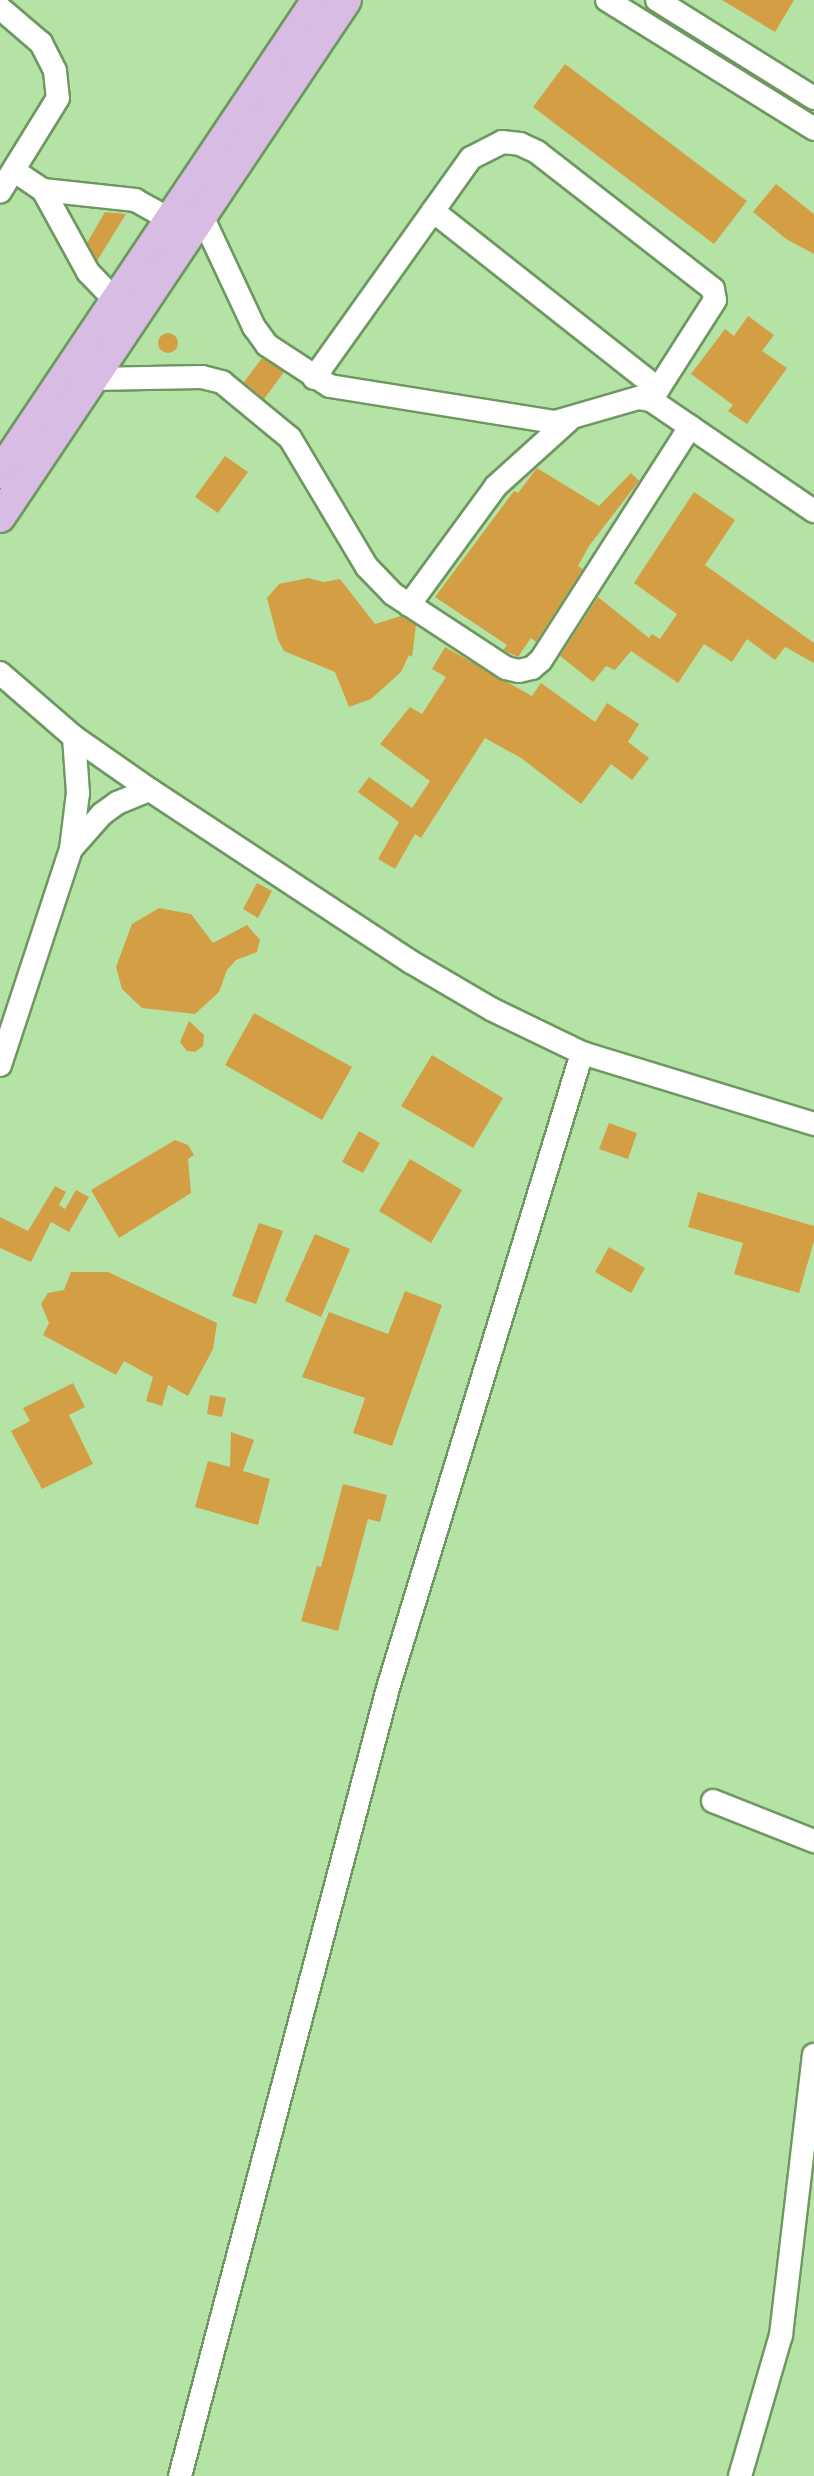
<!DOCTYPE html>
<style>
body{margin:0}
#map{position:relative;width:814px;height:2476px;overflow:hidden;background:#b5e3a6;font-family:"PT Serif",serif}
div>[style]{position:absolute}
.building>*{inset:0;background:#d49f44}
.round{border-radius:50%}
.roads{filter:drop-shadow(2px 0 #6d985f) drop-shadow(-2px 0 #6d985f) drop-shadow(0 2px #6d985f) drop-shadow(0 -2px #6d985f)}
.minor>*{height:22px;margin:-11px;padding:0 11px;transform-origin:11px;border-radius:11px;background:#fff}
.major>*{height:30px;margin:-15px;padding:0 15px;transform-origin:15px;border-radius:15px;background:#d9bce3}
span{translate:-50% -50%;white-space:nowrap;text-align:center;line-height:1.15;-webkit-text-stroke:6px #b5e3a6;paint-order:stroke}
</style>
<div id="map">
<div class="building">
<i style="clip-path:polygon(722px 0,794px 0,775px 32px)"></i>
<i style="clip-path:polygon(565px 64px,747px 201px,714px 244px,533px 107px)"></i>
<i style="clip-path:polygon(776px 184px,814px 214px,814px 254px,786px 239px,753px 212px)"></i>
<i style="clip-path:polygon(105px 212px,126px 214px,97px 261px,87px 243px)"></i>
<i style="clip-path:polygon(748px 316px,774px 335px,762px 351px,787px 368px,747px 424px,728px 411px,733px 405px,691px 374px,725px 329px,734px 336px)"></i>
<i class="round" style="left:158px;top:333px;width:20px;height:20px"></i>
<i style="clip-path:polygon(262px 358px,284px 372px,264px 399px,244px 382px)"></i>
<i style="clip-path:polygon(225px 456px,248px 472px,218px 513px,195px 497px)"></i>
<i style="clip-path:polygon(537px 468px,599px 506px,631px 473px,639px 481px,589px 546px,578px 566px,583px 569px,536px 642px,531px 638px,518px 657px,503px 650px,507px 645px,435px 597px,514px 491px,518px 493px)"></i>
<i style="clip-path:polygon(694px 492px,735px 520px,705px 565px,814px 643px,814px 663px,785px 647px,775px 660px,747px 639px,732px 662px,704px 644px,678px 683px,631px 651px,615px 670px,606px 666px,593px 682px,560px 656px,598px 597px,649px 638px,652px 634px,660px 639px,677px 614px,634px 583px)"></i>
<i style="clip-path:polygon(308px 578px,324px 582px,340px 579px,375px 624px,401px 616px,416px 625px,412px 657px,409px 655px,401px 672px,371px 699px,349px 707px,335px 672px,284px 651px,278px 640px,267px 598px,279px 584px)"></i>
<i style="clip-path:polygon(445px 647px,532px 696px,541px 683px,595px 722px,607px 703px,639px 724px,628px 742px,649px 758px,632px 780px,611px 764px,581px 804px,521px 758px,485px 738px,421px 838px,415px 834px,395px 869px,378px 859px,399px 822px,358px 792px,369px 777px,412px 808px,430px 781px,380px 744px,410px 707px,422px 714px,446px 677px,432px 669px)"></i>
<i style="clip-path:polygon(257px 883px,272px 891px,258px 918px,243px 909px)"></i>
<i style="clip-path:polygon(159px 908px,191px 914px,213px 943px,247px 925px,260px 940px,257px 952px,236px 960px,227px 970px,219px 992px,195px 1014px,142px 1008px,122px 989px,116px 967px,132px 924px)"></i>
<i style="clip-path:polygon(254px 1013px,352px 1067px,322px 1120px,225px 1065px)"></i>
<i style="clip-path:polygon(189px 1021px,204px 1035px,203px 1046px,195px 1052px,187px 1051px,180px 1042px)"></i>
<i style="clip-path:polygon(432px 1055px,503px 1098px,473px 1148px,401px 1106px)"></i>
<i style="clip-path:polygon(609px 1123px,637px 1133px,628px 1159px,599px 1149px)"></i>
<i style="clip-path:polygon(359px 1131px,380px 1143px,363px 1173px,342px 1162px)"></i>
<i style="clip-path:polygon(175px 1140px,188px 1145px,194px 1155px,188px 1159px,191px 1193px,119px 1238px,91px 1190px)"></i>
<i style="clip-path:polygon(410px 1159px,462px 1190px,431px 1243px,379px 1211px)"></i>
<i style="clip-path:polygon(55px 1186px,66px 1192px,59px 1205px,65px 1209px,76px 1190px,89px 1197px,69px 1232px,51px 1222px,31px 1262px,0 1248px,0 1217px,28px 1231px)"></i>
<i style="clip-path:polygon(698px 1192px,814px 1226px,814px 1241px,799px 1293px,734px 1274px,743px 1243px,688px 1227px)"></i>
<i style="clip-path:polygon(259px 1223px,283px 1231px,256px 1304px,232px 1296px)"></i>
<i style="clip-path:polygon(315px 1234px,350px 1249px,321px 1317px,285px 1301px)"></i>
<i style="clip-path:polygon(609px 1247px,645px 1268px,631px 1293px,595px 1272px)"></i>
<i style="clip-path:polygon(71px 1272px,108px 1272px,217px 1323px,213px 1349px,188px 1396px,168px 1385px,162px 1406px,146px 1401px,153px 1377px,124px 1361px,116px 1375px,43px 1335px,49px 1323px,41px 1304px,48px 1293px,64px 1290px)"></i>
<i style="clip-path:polygon(405px 1291px,442px 1305px,392px 1446px,353px 1433px,365px 1398px,302px 1377px,329px 1312px,388px 1334px)"></i>
<i style="clip-path:polygon(73px 1383px,85px 1407px,69px 1415px,93px 1464px,42px 1489px,11px 1431px,30px 1421px,23px 1408px)"></i>
<i style="clip-path:polygon(210px 1395px,226px 1398px,222px 1417px,207px 1414px)"></i>
<i style="clip-path:polygon(231px 1432px,254px 1440px,243px 1471px,270px 1479px,258px 1525px,195px 1507px,208px 1461px,230px 1467px)"></i>
<i style="clip-path:polygon(343px 1484px,387px 1495px,380px 1522px,368px 1519px,338px 1631px,301px 1621px,317px 1566px,321px 1567px)"></i>
</div>
<div class="roads">
<div class="minor">
<i style="left:607px;top:0;width:244px;rotate:31.9deg"></i>
<i style="left:657px;top:0;width:185px;rotate:32deg"></i>
<i style="left:0;top:8px;width:54px;rotate:40.5deg"></i>
<i style="left:41px;top:43px;width:31px;rotate:63deg"></i>
<i style="left:55px;top:71px;width:27px;rotate:84deg"></i>
<i style="left:58px;top:98px;width:110px;rotate:121.7deg"></i>
<i style="left:16px;top:172px;width:32px;rotate:34deg"></i>
<i style="left:43px;top:190px;width:93px;rotate:6.2deg"></i>
<i style="left:135px;top:200px;width:38px;rotate:29deg"></i>
<i style="left:43px;top:190px;width:94px;rotate:61.2deg"></i>
<i style="left:88px;top:272px;width:39px;rotate:46deg"></i>
<i style="left:433px;top:211px;width:287px;rotate:38.3deg"></i>
<i style="left:201px;top:214px;width:125px;rotate:64.9deg"></i>
<i style="left:254px;top:327px;width:22px;rotate:54deg"></i>
<i style="left:267px;top:345px;width:75px;rotate:33.1deg"></i>
<i style="left:330px;top:386px;width:228px;rotate:9.1deg"></i>
<i style="left:555px;top:422px;width:86px;rotate:-16.1deg"></i>
<i style="left:638px;top:398px;width:13px;rotate:9deg"></i>
<i style="left:651px;top:400px;width:197px;rotate:34.3deg"></i>
<i style="left:84px;top:373px;width:10px;rotate:37deg"></i>
<i style="left:92px;top:379px;width:110px;rotate:-1deg"></i>
<i style="left:202px;top:377px;width:21px;rotate:14deg"></i>
<i style="left:222px;top:382px;width:88px;rotate:39.5deg"></i>
<i style="left:290px;top:438px;width:150px;rotate:59.2deg"></i>
<i style="left:367px;top:567px;width:37px;rotate:46deg"></i>
<i style="left:393px;top:594px;width:135px;rotate:33.2deg"></i>
<i style="left:506px;top:668px;width:13px;rotate:13deg"></i>
<i style="left:519px;top:671px;width:13px;rotate:-13deg"></i>
<i style="left:532px;top:668px;width:12px;rotate:-42deg"></i>
<i style="left:541px;top:660px;width:277px;rotate:-57.4deg"></i>
<i style="left:314px;top:378px;width:270px;rotate:-54.5deg"></i>
<i style="left:471px;top:158px;width:35px;rotate:-27deg"></i>
<i style="left:502px;top:142px;width:18px;rotate:6deg"></i>
<i style="left:520px;top:144px;width:19px;rotate:25deg"></i>
<i style="left:537px;top:152px;width:223px;rotate:37.9deg"></i>
<i style="left:713px;top:289px;width:11px;rotate:80deg"></i>
<i style="left:715px;top:300px;width:119px;rotate:122.6deg"></i>
<i style="left:409px;top:605px;width:147px;rotate:-53.8deg"></i>
<i style="left:496px;top:486px;width:97px;rotate:-42.1deg"></i>
<i style="left:0;top:673px;width:98px;rotate:40.9deg"></i>
<i style="left:74px;top:737px;width:93px;rotate:34.9deg"></i>
<i style="left:150px;top:790px;width:313px;rotate:33.4deg"></i>
<i style="left:411px;top:962px;width:93px;rotate:30.4deg"></i>
<i style="left:491px;top:1009px;width:101px;rotate:25.8deg"></i>
<i style="left:582px;top:1053px;width:243px;rotate:17deg"></i>
<i style="left:72px;top:848px;width:45px;rotate:-48.6deg"></i>
<i style="left:102px;top:814px;width:19px;rotate:-36deg"></i>
<i style="left:117px;top:803px;width:35px;rotate:-22deg"></i>
<i style="left:0;top:1065px;width:227px;rotate:-71.8deg"></i>
<i style="left:71px;top:849px;width:56px;rotate:-82.9deg"></i>
<i style="left:78px;top:793px;width:56px;rotate:-94.1deg"></i>
<i style="left:713px;top:1801px;width:109px;rotate:21.6deg"></i>
<i style="left:180px;top:2476px;width:815px;rotate:-75.21deg"></i>
<i style="left:388px;top:1688px;width:664px;rotate:-73.01deg"></i>
<i style="left:740px;top:2476px;width:147px;rotate:-73.8deg"></i>
<i style="left:781px;top:2335px;width:282px;rotate:-83.3deg"></i>
</div>
<div class="major">
<i style="left:0;top:473px;width:569px;rotate:-56.17deg"></i>
<i style="left:0;top:517px;width:622px;rotate:-56.21deg"></i>
</div>
</div>
</div>
